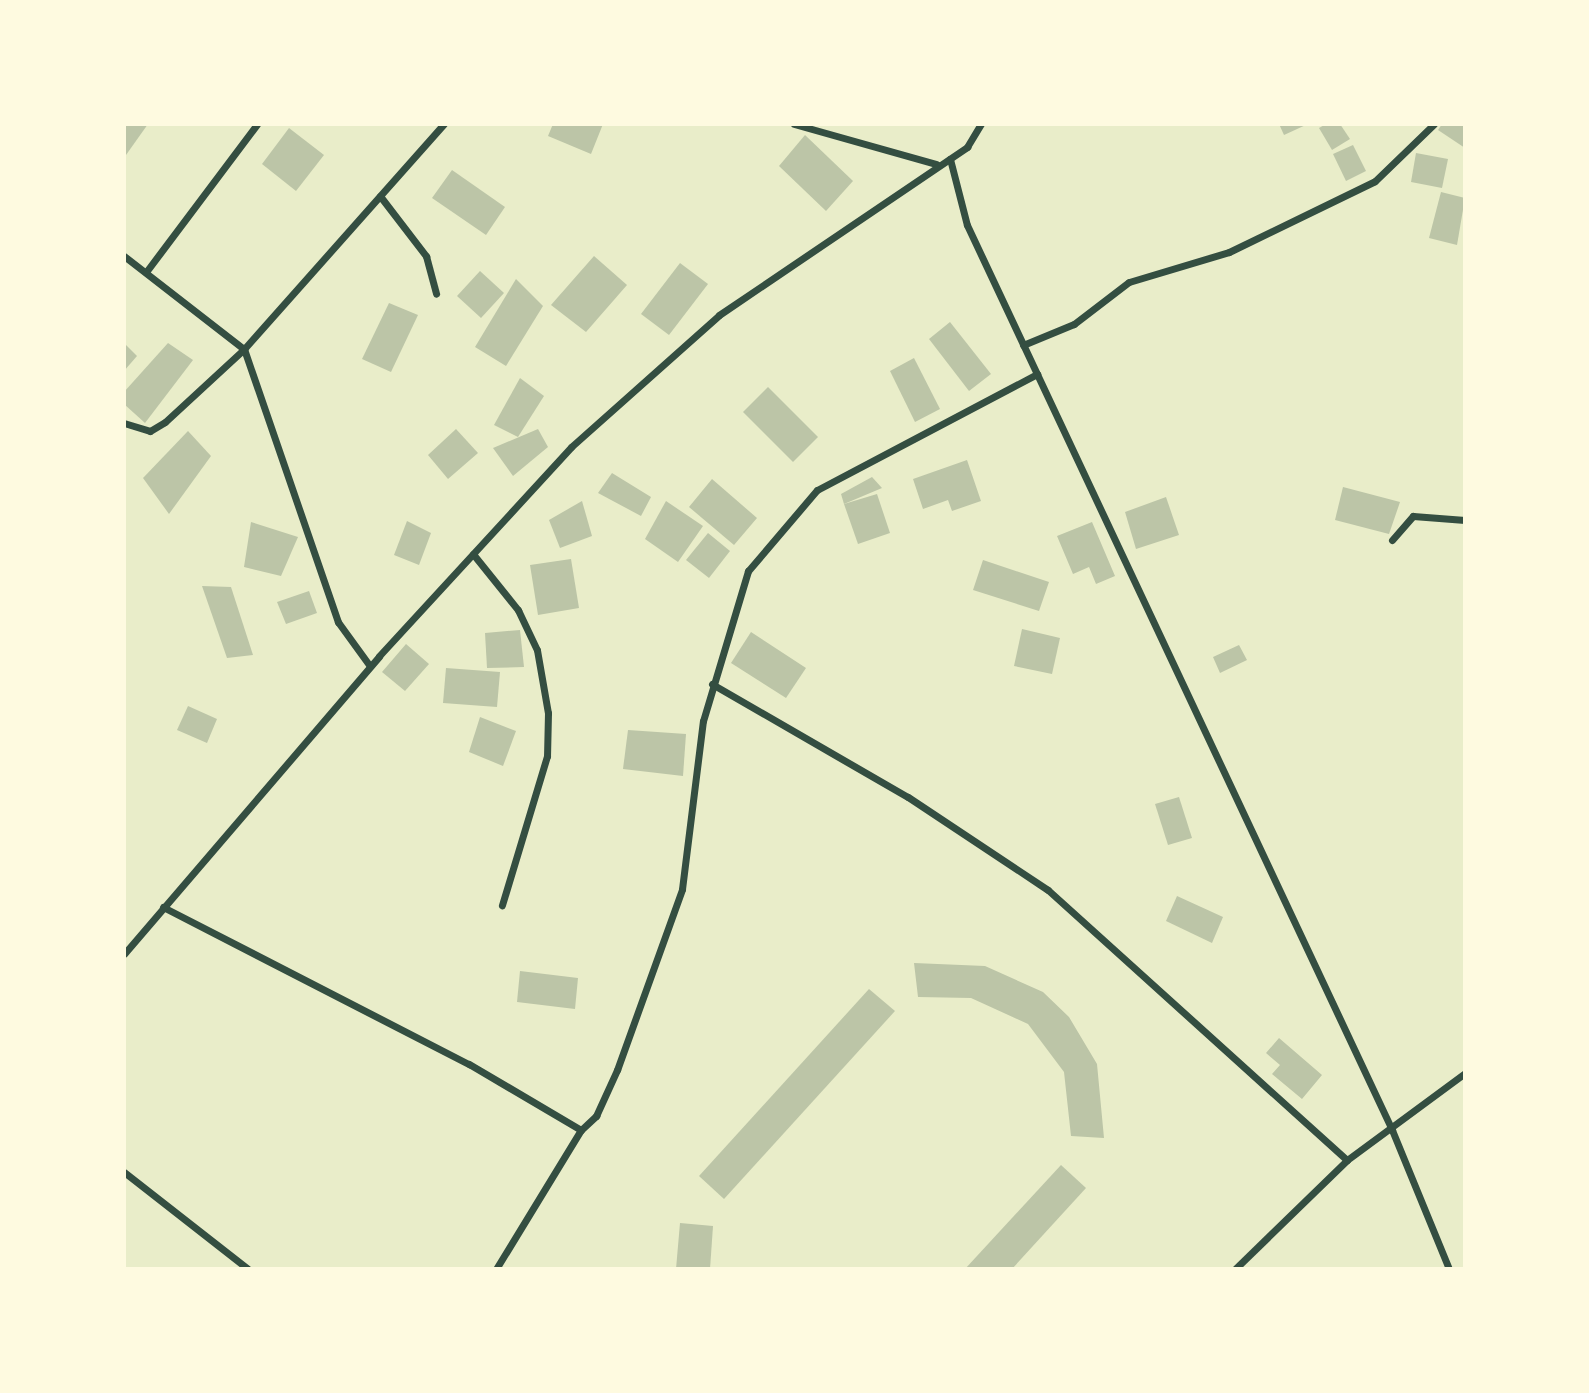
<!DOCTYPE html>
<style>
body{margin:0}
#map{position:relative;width:1589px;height:1393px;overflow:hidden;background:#e9edc9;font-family:Cabin,sans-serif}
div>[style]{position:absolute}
.building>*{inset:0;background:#bcc5a7}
.minor>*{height:7px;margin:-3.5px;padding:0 3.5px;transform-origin:3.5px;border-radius:3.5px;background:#344e41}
span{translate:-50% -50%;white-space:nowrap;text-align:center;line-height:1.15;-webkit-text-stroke:6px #fefae0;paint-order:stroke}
.frame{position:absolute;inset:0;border:126px solid #fefae0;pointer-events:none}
</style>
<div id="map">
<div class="building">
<i style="clip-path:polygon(124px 124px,148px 124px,126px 155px,124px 153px)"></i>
<i style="clip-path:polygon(553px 124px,603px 124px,591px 154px,548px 136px)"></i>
<i style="clip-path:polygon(1279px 124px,1308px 124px,1284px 135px)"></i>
<i style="clip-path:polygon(1326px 124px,1340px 124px,1350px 139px,1332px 150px,1319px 128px)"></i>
<i style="clip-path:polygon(1442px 124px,1465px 124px,1465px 148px,1438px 130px)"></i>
<i style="clip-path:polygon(289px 128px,324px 155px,296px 191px,262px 164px)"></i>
<i style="clip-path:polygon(805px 135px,853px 181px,826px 211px,779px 166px)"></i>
<i style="clip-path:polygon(1353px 145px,1366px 171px,1346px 181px,1333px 154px)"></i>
<i style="clip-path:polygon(1416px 153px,1448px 159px,1442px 188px,1411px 182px)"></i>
<i style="clip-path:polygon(452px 170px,505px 207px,486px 235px,432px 198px)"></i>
<i style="clip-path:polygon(1441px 192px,1465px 198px,1457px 245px,1429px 238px)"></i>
<i style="clip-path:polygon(594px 256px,627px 285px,586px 332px,551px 305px)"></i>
<i style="clip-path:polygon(680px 263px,708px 284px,669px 335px,641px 314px)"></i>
<i style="clip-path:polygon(480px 271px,504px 293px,481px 318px,457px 296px)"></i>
<i style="clip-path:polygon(516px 279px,543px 306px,506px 366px,475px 347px)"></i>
<i style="clip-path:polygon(389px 303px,418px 315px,391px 372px,362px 359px)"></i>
<i style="clip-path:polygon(950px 322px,991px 374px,969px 391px,929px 339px)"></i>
<i style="clip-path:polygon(124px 343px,137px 356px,124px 371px)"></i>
<i style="clip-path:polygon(168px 343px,193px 360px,145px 423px,124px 404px,124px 392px)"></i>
<i style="clip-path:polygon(914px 358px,940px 409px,915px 422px,890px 371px)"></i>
<i style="clip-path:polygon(520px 378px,544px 396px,518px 437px,494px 425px)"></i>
<i style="clip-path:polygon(768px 387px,818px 437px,793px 462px,743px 412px)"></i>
<i style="clip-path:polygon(456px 429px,478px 453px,448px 479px,428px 455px)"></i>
<i style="clip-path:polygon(538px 429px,548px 447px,513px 476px,493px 448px)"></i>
<i style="clip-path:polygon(188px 431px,211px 456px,169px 514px,143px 478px)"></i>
<i style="clip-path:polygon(967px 460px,981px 501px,952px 511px,948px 500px,923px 509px,913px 479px)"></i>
<i style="clip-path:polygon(612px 473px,651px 497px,641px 516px,598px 493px)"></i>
<i style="clip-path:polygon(872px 477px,882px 488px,844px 504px,841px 494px)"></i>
<i style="clip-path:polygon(712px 479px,757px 518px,734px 545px,689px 507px)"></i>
<i style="clip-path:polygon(1343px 487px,1400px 502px,1389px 534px,1335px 520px)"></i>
<i style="clip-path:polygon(877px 494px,890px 533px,858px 544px,844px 504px)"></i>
<i style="clip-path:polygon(1166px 497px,1179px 535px,1136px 549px,1125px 512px)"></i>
<i style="clip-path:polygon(582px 501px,592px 536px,560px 548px,549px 520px)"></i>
<i style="clip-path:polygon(666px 501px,703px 526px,678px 562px,645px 539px)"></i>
<i style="clip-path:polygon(407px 521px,431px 533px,419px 565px,394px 555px)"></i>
<i style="clip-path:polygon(251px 522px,298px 537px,281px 576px,244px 567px)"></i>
<i style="clip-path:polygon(1092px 522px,1115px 576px,1096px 584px,1089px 567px,1073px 574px,1057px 536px)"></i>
<i style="clip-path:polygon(708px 533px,730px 551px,709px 578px,686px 560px)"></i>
<i style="clip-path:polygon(571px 559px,579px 608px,538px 615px,530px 565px)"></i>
<i style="clip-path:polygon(983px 560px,1049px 582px,1039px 611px,973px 590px)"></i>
<i style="clip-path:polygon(202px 586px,231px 587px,253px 655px,227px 658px)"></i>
<i style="clip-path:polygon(309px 591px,317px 613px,286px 624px,277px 602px)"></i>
<i style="clip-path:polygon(1022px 629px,1060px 638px,1052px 674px,1014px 666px)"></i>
<i style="clip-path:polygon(520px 630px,524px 667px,487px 668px,485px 633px)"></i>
<i style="clip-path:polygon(751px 632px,806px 668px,786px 698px,731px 663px)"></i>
<i style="clip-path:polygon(406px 644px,429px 664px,405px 691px,382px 672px)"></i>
<i style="clip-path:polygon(1239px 645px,1247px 660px,1220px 673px,1213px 657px)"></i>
<i style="clip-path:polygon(446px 668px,500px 672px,497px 707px,443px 703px)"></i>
<i style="clip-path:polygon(188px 706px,217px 719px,207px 743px,177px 730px)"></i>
<i style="clip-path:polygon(480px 717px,516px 731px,503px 766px,469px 752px)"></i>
<i style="clip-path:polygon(628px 730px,686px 734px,683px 776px,623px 769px)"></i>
<i style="clip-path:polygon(1179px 797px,1192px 838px,1168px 845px,1155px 804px)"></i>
<i style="clip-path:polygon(1177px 896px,1223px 917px,1212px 943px,1166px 921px)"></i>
<i style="clip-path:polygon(914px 963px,985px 966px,1043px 992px,1069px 1017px,1097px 1064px,1104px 1138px,1071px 1136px,1064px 1072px,1028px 1024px,971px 998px,918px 997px)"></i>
<i style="clip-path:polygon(520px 971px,578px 978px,575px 1009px,517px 1002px)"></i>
<i style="clip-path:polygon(869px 989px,895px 1011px,724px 1199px,699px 1176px)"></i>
<i style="clip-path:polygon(1279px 1038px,1322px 1075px,1302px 1099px,1272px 1074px,1280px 1065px,1266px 1053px)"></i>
<i style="clip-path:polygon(1061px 1165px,1086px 1188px,1012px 1269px,965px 1269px)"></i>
<i style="clip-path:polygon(680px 1223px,713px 1226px,710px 1269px,676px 1269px)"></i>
</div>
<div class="minor">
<i style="left:794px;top:124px;width:148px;rotate:15.7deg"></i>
<i style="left:950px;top:159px;width:68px;rotate:75.6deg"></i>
<i style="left:967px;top:225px;width:1000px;rotate:64.84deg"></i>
<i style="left:1392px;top:1130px;width:150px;rotate:67.7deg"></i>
<i style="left:380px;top:196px;width:76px;rotate:52.5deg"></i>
<i style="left:426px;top:256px;width:39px;rotate:75deg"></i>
<i style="left:124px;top:256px;width:152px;rotate:37.8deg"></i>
<i style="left:244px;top:349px;width:289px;rotate:71deg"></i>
<i style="left:338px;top:622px;width:54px;rotate:54deg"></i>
<i style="left:146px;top:272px;width:185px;rotate:-53.1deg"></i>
<i style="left:1023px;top:345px;width:55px;rotate:-22.4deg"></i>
<i style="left:1074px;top:324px;width:69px;rotate:-37.4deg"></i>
<i style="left:1129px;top:282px;width:104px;rotate:-16.7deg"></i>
<i style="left:1229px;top:252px;width:162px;rotate:-25.9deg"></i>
<i style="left:1375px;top:181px;width:82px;rotate:-44deg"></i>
<i style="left:124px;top:423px;width:27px;rotate:17deg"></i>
<i style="left:150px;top:431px;width:17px;rotate:-31deg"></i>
<i style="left:165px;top:422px;width:108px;rotate:-42.7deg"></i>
<i style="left:244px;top:349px;width:301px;rotate:-48.4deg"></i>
<i style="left:1392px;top:540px;width:32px;rotate:-49deg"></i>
<i style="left:1413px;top:516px;width:52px;rotate:4.4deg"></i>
<i style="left:473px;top:554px;width:72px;rotate:51.2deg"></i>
<i style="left:518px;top:610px;width:44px;rotate:64.6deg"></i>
<i style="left:537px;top:650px;width:64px;rotate:80.1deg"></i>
<i style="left:548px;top:713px;width:43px;rotate:91.3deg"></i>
<i style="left:547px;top:756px;width:156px;rotate:106.8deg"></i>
<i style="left:712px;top:684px;width:226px;rotate:30deg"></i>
<i style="left:908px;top:797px;width:168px;rotate:33.6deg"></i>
<i style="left:1048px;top:890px;width:403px;rotate:42.1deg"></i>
<i style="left:163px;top:907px;width:344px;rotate:27.2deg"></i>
<i style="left:469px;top:1064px;width:130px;rotate:30.5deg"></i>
<i style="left:581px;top:1130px;width:21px;rotate:-43deg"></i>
<i style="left:596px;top:1116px;width:51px;rotate:-65.5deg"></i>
<i style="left:617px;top:1070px;width:192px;rotate:-70.2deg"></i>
<i style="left:682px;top:889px;width:169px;rotate:-82.9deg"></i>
<i style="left:703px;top:721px;width:157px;rotate:-73.3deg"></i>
<i style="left:748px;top:571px;width:106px;rotate:-49.6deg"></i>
<i style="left:817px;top:490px;width:249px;rotate:-27.8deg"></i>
<i style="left:124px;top:954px;width:392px;rotate:-49.4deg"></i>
<i style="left:379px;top:656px;width:284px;rotate:-47.4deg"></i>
<i style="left:571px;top:447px;width:198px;rotate:-41.7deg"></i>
<i style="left:719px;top:315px;width:300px;rotate:-34.1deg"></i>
<i style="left:967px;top:147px;width:27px;rotate:-59deg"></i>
<i style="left:124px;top:1172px;width:157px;rotate:38deg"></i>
<i style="left:496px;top:1269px;width:163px;rotate:-58.6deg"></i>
<i style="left:1235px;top:1269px;width:156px;rotate:-44.2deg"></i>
<i style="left:1347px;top:1160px;width:147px;rotate:-36.4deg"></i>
</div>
<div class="frame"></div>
</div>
